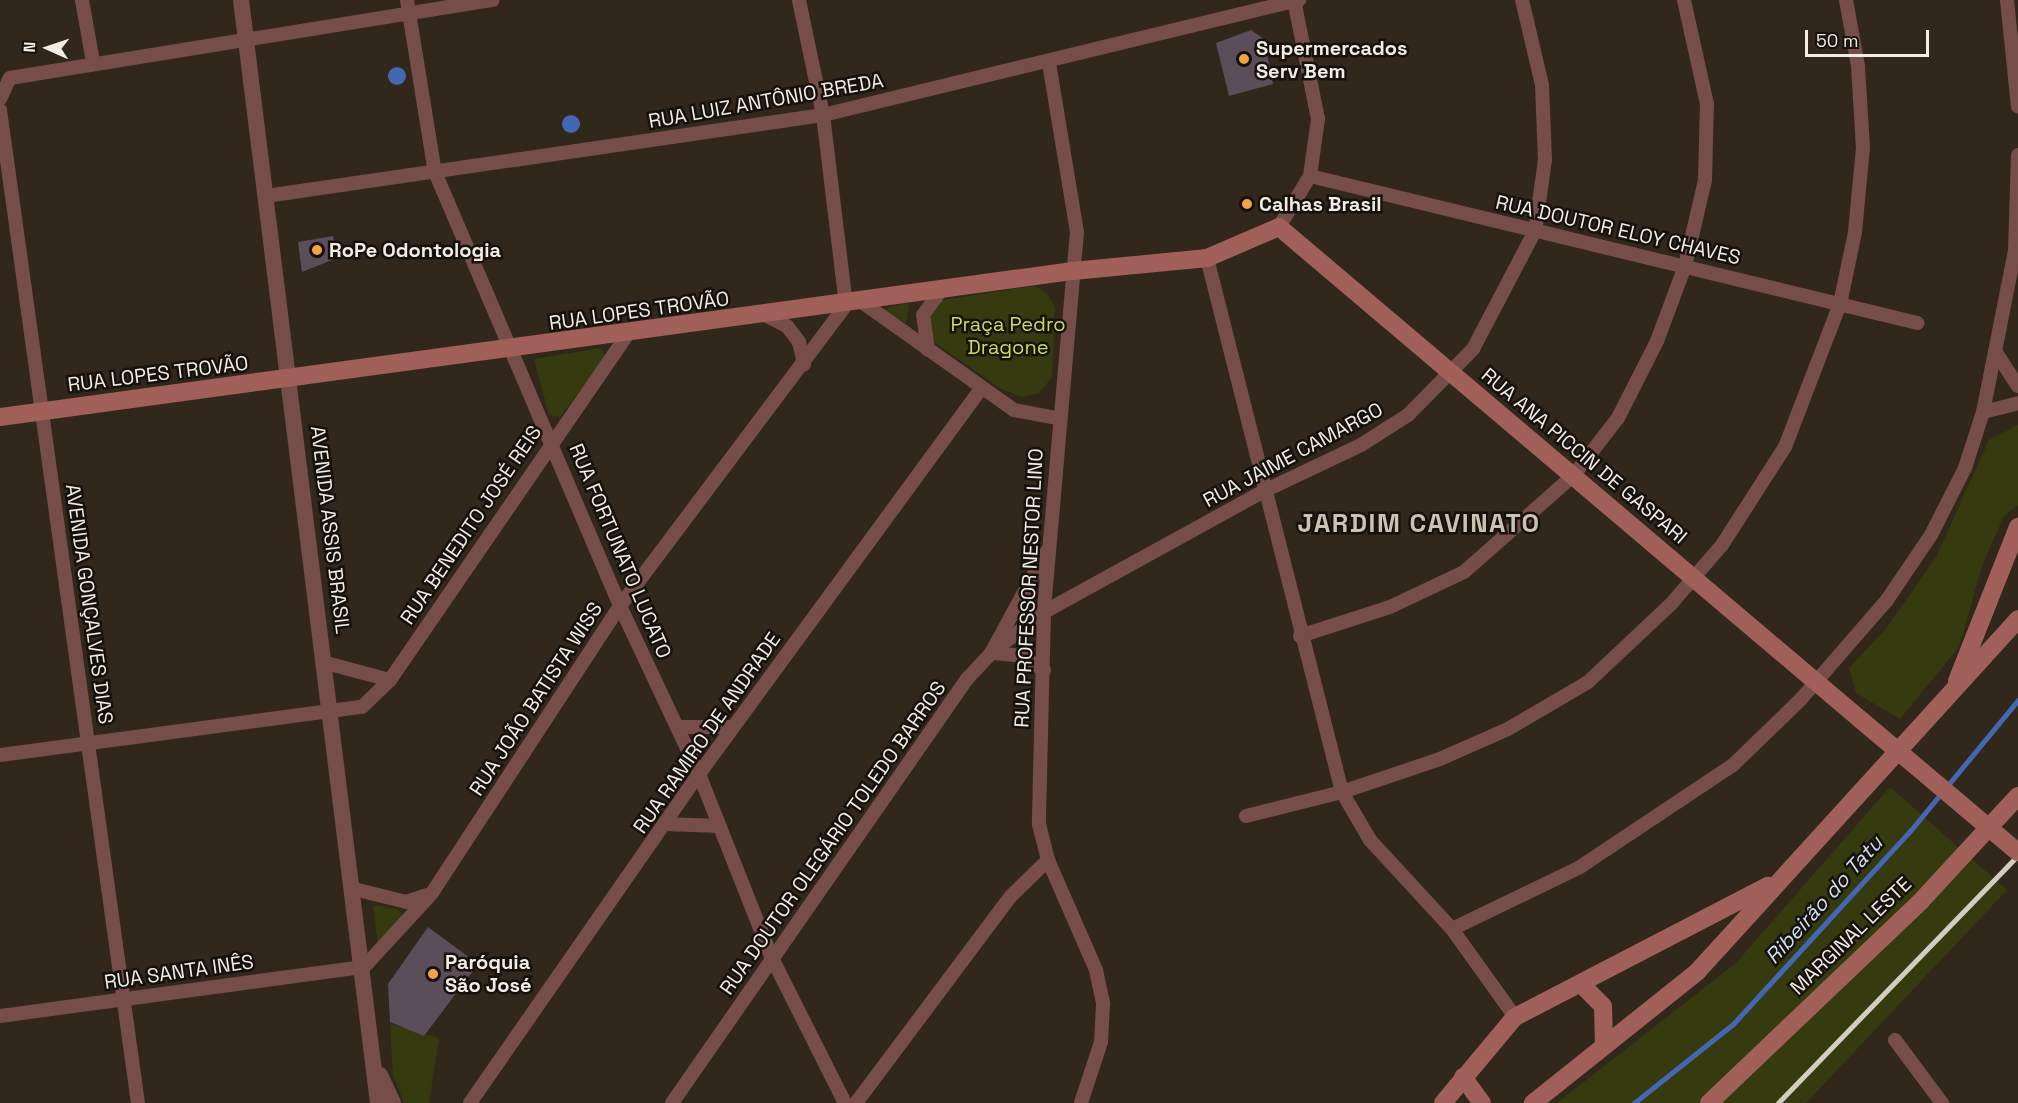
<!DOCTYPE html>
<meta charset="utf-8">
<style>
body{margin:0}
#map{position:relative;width:2018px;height:1103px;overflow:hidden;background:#31281b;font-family:"Space Grotesk",sans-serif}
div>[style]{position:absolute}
.green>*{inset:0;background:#353b0e}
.water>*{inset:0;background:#4467b4}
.round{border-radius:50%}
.stream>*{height:5px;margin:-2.5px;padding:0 2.5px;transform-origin:2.5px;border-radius:2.5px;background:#4467b4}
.building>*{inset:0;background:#5b4e5a}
.minor>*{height:14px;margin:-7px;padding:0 7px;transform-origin:7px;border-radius:7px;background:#774d49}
.tertiary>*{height:16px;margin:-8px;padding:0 8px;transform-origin:8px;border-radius:8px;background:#774d49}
.secondary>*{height:18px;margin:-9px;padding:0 9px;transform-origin:9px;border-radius:9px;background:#a15f5a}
.rail>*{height:4.5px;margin:-2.25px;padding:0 2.25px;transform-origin:2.25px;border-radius:2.25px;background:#d2ccc2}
.secondary-bridge>*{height:18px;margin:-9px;padding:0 9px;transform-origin:9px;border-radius:9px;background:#a15f5a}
.dots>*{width:16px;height:16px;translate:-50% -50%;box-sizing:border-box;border:3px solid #15110c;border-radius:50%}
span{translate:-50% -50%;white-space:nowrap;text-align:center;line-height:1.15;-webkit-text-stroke:5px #15110c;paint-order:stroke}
.poi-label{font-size:20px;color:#f2ece3;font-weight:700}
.left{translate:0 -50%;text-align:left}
.street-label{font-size:20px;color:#f2ece3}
.park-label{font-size:20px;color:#cade59}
.water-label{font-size:21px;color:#d4dff4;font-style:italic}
.district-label{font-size:26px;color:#cdc1b1;font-weight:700;letter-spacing:1.5px}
.north{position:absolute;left:18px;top:18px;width:60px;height:60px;-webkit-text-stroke:4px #15110c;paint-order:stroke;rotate:273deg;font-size:16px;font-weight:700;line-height:24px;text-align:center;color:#f2ece3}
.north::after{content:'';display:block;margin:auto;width:21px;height:27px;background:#f2ece3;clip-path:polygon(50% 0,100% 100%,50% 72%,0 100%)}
.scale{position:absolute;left:1805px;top:30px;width:124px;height:27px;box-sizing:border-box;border:3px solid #f2ece3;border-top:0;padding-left:8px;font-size:18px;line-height:21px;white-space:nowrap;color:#f2ece3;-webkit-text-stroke:4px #15110c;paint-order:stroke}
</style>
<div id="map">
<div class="green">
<i style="clip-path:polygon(1034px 286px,1047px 293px,1055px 308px,1052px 377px,1039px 393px,1021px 397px,1001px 389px,934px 342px,926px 316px,937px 301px)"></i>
<i style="clip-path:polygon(909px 303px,906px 324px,886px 311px,889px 307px)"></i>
<i style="clip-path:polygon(601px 348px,605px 358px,560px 417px,549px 415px,534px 359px)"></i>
<i style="clip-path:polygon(2018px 425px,2018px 505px,2004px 516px,1983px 563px,1959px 647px,1900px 719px,1856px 693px,1849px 668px,1885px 630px,1936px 557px,1989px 440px)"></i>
<i style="clip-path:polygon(1890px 787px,2007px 890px,1806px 1103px,1557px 1103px,1736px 963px)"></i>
<i style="clip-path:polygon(373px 905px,398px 909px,403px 916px,378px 947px)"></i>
<i style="clip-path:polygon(390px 1024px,439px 1038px,429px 1103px,404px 1103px,393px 1075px)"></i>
</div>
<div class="water">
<i class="round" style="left:388px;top:67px;width:18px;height:18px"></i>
<i class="round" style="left:562px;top:115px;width:18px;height:18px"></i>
</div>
<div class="stream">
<i style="left:1634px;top:1103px;width:127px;rotate:-38.6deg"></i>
<i style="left:1733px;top:1024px;width:262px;rotate:-47.5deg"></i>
<i style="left:1910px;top:831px;width:170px;rotate:-50.5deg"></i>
</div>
<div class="building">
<i style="clip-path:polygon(1251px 30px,1264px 39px,1273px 84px,1229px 96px,1216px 43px)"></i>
<i style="clip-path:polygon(333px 236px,337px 258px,302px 272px,298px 242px)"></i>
<i style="clip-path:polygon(428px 927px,478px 964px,424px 1036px,390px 1022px,388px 984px)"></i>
</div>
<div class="minor">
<i style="left:82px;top:0;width:63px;rotate:79.9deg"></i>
<i style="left:407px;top:0;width:174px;rotate:80.8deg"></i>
<i style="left:435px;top:172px;width:472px;rotate:66.9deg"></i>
<i style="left:620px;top:606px;width:186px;rotate:64.8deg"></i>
<i style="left:699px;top:774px;width:198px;rotate:68.4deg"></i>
<i style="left:772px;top:958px;width:162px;rotate:63.3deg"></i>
<i style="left:2007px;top:0;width:107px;rotate:84.1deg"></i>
<i style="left:1049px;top:63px;width:171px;rotate:80.6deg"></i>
<i style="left:1077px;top:232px;width:381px;rotate:95deg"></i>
<i style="left:1044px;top:612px;width:212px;rotate:91.4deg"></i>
<i style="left:1039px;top:824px;width:37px;rotate:76deg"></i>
<i style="left:1048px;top:860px;width:120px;rotate:66.4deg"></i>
<i style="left:1096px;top:970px;width:35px;rotate:78deg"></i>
<i style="left:1103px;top:1004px;width:38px;rotate:93deg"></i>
<i style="left:1101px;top:1042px;width:64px;rotate:108.2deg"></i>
<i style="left:0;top:99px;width:23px;rotate:-65deg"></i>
<i style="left:10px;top:78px;width:489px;rotate:-9.2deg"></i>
<i style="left:0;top:110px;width:1003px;rotate:82.09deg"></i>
<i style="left:1310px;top:176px;width:625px;rotate:13.61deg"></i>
<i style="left:266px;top:196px;width:563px;rotate:-8.27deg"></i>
<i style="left:823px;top:115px;width:490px;rotate:-13.6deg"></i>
<i style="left:1279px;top:227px;width:60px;rotate:-58.7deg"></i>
<i style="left:1310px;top:176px;width:58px;rotate:-82deg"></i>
<i style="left:1318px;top:119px;width:121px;rotate:-101.4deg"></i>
<i style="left:1207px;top:258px;width:551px;rotate:75.81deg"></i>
<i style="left:1342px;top:792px;width:56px;rotate:59.7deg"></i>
<i style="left:1370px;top:840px;width:121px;rotate:47.3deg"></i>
<i style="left:1452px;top:929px;width:108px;rotate:54.4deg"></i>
<i style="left:862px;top:302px;width:186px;rotate:35.4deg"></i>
<i style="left:1014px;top:410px;width:44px;rotate:10.5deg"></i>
<i style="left:767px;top:316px;width:22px;rotate:27deg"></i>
<i style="left:787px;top:326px;width:20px;rotate:53deg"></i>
<i style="left:799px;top:342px;width:23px;rotate:77deg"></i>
<i style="left:928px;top:350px;width:35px;rotate:-98deg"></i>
<i style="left:923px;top:315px;width:31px;rotate:-54deg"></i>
<i style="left:1997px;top:354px;width:38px;rotate:57deg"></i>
<i style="left:1983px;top:412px;width:36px;rotate:-14deg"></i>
<i style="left:1300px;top:636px;width:95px;rotate:-17.9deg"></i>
<i style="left:1390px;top:607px;width:82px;rotate:-25.3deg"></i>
<i style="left:1464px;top:572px;width:145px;rotate:-41.4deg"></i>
<i style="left:1573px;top:476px;width:73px;rotate:-52.2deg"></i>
<i style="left:1618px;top:418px;width:86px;rotate:-63.1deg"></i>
<i style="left:1657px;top:341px;width:80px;rotate:-69.5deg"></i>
<i style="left:1685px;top:266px;width:88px;rotate:-76.9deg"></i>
<i style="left:1705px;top:180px;width:76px;rotate:-88.5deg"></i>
<i style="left:1707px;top:104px;width:107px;rotate:-102.5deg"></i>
<i style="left:326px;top:663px;width:66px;rotate:14.9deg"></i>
<i style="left:1044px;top:670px;width:26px;rotate:-148deg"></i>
<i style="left:1022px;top:656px;width:31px;rotate:-174deg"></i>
<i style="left:991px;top:653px;width:115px;rotate:-61.4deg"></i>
<i style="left:677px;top:727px;width:56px"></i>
<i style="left:0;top:755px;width:365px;rotate:-7.6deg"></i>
<i style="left:362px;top:707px;width:39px;rotate:-44deg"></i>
<i style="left:390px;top:680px;width:419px;rotate:-55.5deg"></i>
<i style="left:1246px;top:816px;width:99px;rotate:-14deg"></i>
<i style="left:1342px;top:792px;width:103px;rotate:-18.6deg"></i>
<i style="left:1440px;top:759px;width:74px;rotate:-23.8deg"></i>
<i style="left:1508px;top:729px;width:93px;rotate:-30.4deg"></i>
<i style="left:1588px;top:682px;width:114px;rotate:-43.2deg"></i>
<i style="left:1671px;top:604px;width:78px;rotate:-49.2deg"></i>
<i style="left:1722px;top:545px;width:117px;rotate:-57.3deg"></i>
<i style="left:1785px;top:447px;width:153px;rotate:-69deg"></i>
<i style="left:1840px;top:304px;width:74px;rotate:-78.2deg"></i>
<i style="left:1855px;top:232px;width:84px;rotate:-84.6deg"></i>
<i style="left:1863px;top:148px;width:82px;rotate:-93.5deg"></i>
<i style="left:1858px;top:66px;width:67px;rotate:-100.3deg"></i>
<i style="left:665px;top:824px;width:54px;rotate:2.1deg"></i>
<i style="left:354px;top:889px;width:54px;rotate:14deg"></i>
<i style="left:406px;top:902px;width:25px;rotate:-18deg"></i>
<i style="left:1452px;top:929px;width:142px;rotate:-25.8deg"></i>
<i style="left:1580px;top:867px;width:184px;rotate:-33.7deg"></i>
<i style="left:1733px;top:765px;width:95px;rotate:-44.1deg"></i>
<i style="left:1801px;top:699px;width:131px;rotate:-49deg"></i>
<i style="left:1887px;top:600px;width:78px;rotate:-55.9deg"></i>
<i style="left:1931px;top:535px;width:75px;rotate:-63.1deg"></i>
<i style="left:1965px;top:468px;width:59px;rotate:-72.2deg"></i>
<i style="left:1983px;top:412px;width:164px;rotate:-78.8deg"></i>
<i style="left:2015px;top:251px;width:96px;rotate:-88.2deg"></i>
<i style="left:0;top:1016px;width:367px;rotate:-7.7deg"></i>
<i style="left:364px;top:967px;width:100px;rotate:-47.4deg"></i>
<i style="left:432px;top:893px;width:343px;rotate:-56.8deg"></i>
<i style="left:620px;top:606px;width:376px;rotate:-53.1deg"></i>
<i style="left:846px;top:305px;width:191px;rotate:-96.9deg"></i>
<i style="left:823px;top:115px;width:117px;rotate:-101.8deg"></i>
<i style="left:1895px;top:1040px;width:79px;rotate:53.3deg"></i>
<i style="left:470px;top:1103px;width:401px;rotate:-55.2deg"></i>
<i style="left:699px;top:774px;width:478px;rotate:-53.8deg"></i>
<i style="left:672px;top:1103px;width:517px;rotate:-55.17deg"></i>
<i style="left:967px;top:679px;width:35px;rotate:-47deg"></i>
<i style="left:991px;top:653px;width:67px;rotate:-37.7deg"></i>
<i style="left:1044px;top:612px;width:251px;rotate:-28.8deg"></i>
<i style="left:1264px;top:491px;width:107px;rotate:-25.4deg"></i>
<i style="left:1361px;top:445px;width:56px;rotate:-32.6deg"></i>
<i style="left:1408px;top:415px;width:93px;rotate:-45.4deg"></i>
<i style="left:1473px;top:349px;width:133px;rotate:-62.3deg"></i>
<i style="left:1535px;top:231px;width:72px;rotate:-82deg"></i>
<i style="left:1545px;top:160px;width:75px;rotate:-92.3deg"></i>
<i style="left:1542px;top:85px;width:87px;rotate:-103.2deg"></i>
<i style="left:856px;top:1103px;width:259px;rotate:-53.2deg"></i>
<i style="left:1011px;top:896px;width:52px;rotate:-44.2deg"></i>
</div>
<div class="tertiary">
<i style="left:241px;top:0;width:1111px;rotate:82.92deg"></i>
<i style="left:380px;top:1075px;width:31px;rotate:65deg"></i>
</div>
<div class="secondary">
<i style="left:0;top:417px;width:1083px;rotate:-7.75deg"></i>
<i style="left:1073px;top:271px;width:135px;rotate:-5.5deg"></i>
<i style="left:1207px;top:258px;width:78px;rotate:-23.3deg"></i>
<i style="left:1279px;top:227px;width:763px;rotate:40.27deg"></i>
<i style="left:1957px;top:681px;width:166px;rotate:-68.4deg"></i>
<i style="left:1583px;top:986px;width:28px;rotate:45deg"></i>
<i style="left:1603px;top:1006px;width:40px;rotate:88.6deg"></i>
<i style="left:1463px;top:1077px;width:32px;rotate:54deg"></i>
<i style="left:1443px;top:1103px;width:112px;rotate:-50.1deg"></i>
<i style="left:1515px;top:1017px;width:285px;rotate:-27.4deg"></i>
<i style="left:1533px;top:1103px;width:210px;rotate:-38.6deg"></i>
<i style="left:1697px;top:972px;width:477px;rotate:-47.7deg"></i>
<i style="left:1709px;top:1103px;width:293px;rotate:-43.6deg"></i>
<i style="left:1921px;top:901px;width:143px;rotate:-47.3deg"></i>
</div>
<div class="rail">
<i style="left:1778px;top:1103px;width:345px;rotate:-45.9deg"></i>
</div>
<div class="secondary-bridge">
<i style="left:1861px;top:720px;width:205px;rotate:40.1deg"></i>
</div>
<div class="dots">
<i style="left:1244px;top:59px;background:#f4a344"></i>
<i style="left:1247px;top:204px;background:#f4a344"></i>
<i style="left:317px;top:250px;background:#f4a344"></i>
<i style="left:433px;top:974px;background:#f4a344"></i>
</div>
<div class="poi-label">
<span class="left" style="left:1256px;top:60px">Supermercados<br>Serv Bem</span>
<span class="left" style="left:1259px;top:204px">Calhas Brasil</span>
<span class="left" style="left:329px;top:250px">RoPe Odontologia</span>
<span class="left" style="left:445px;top:974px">Paróquia<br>São José</span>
</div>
<div class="street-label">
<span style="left:766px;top:101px;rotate:-10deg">RUA LUIZ ANTÔNIO BREDA</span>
<span style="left:1618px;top:230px;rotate:13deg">RUA DOUTOR ELOY CHAVES</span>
<span style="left:639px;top:311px;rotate:-8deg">RUA LOPES TROVÃO</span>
<span style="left:158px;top:374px;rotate:-7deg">RUA LOPES TROVÃO</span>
<span style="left:1293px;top:455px;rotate:-28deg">RUA JAIME CAMARGO</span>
<span style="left:1584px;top:456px;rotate:40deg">RUA ANA PICCIN DE GASPARI</span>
<span style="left:471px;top:525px;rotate:-56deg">RUA BENEDITO JOSÉ REIS</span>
<span style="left:330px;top:530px;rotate:83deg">AVENIDA ASSIS BRASIL</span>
<span style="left:620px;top:551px;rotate:67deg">RUA FORTUNATO LUCATO</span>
<span style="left:1029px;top:588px;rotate:-87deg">RUA PROFESSOR NESTOR LINO</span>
<span style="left:89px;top:604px;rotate:82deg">AVENIDA GONÇALVES DIAS</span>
<span style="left:536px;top:699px;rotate:-57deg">RUA JOÃO BATISTA WISS</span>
<span style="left:707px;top:733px;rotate:-55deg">RUA RAMIRO DE ANDRADE</span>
<span style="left:833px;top:838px;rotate:-55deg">RUA DOUTOR OLEGÁRIO TOLEDO BARROS</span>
<span style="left:1851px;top:936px;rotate:-44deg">MARGINAL LESTE</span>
<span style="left:179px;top:972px;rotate:-8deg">RUA SANTA INÊS</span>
</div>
<div class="park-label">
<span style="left:1008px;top:336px">Praça Pedro<br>Dragone</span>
</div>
<div class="water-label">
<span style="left:1824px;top:900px;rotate:-48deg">Ribeirão do Tatu</span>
</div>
<div class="district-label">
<span style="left:1419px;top:524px">JARDIM CAVINATO</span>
</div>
<div class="north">N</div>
<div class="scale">50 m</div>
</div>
